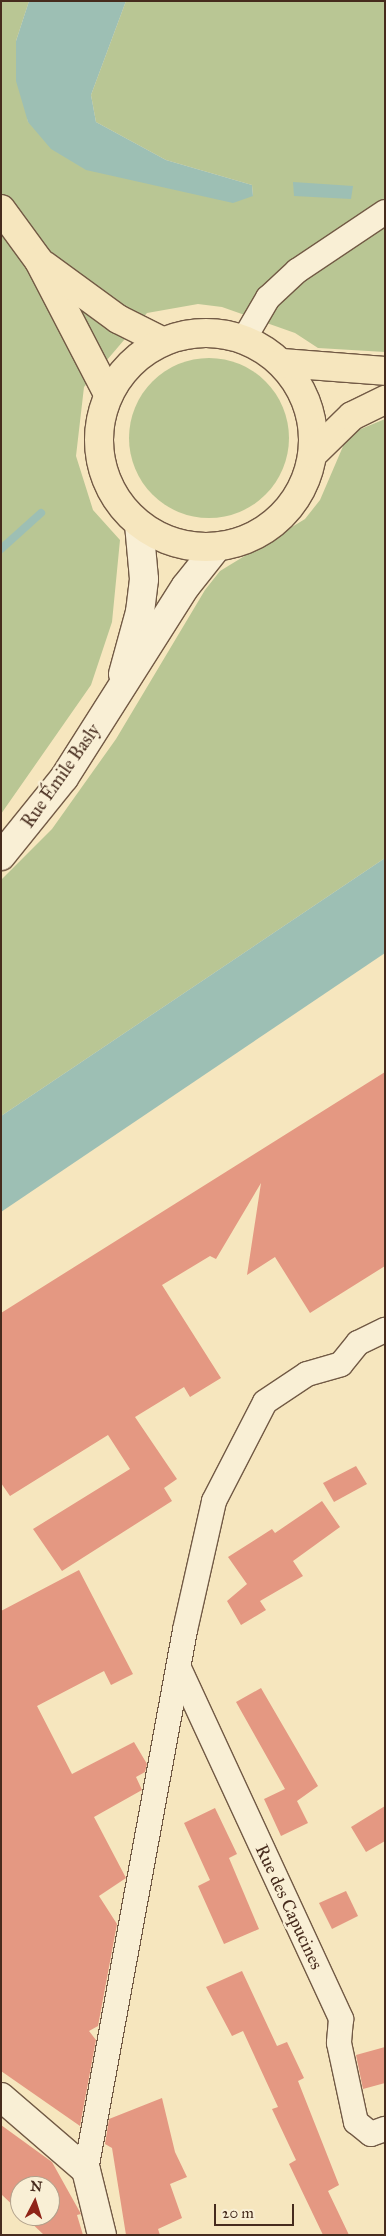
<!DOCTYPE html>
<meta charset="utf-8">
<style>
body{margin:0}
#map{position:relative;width:386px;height:2236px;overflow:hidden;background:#f6e6be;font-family:"IM FELL Great Primer",serif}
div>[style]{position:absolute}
.green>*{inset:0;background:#b9c694}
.round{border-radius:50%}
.water>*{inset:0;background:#9dbfb4}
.stream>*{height:8px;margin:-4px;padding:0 4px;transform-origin:4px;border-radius:4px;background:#9dbfb4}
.building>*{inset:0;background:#e49882}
.roads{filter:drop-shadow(1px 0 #725a45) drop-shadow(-1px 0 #725a45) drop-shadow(0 1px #725a45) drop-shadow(0 -1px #725a45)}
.street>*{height:24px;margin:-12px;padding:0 12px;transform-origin:12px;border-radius:12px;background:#f9efd5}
.secondary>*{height:28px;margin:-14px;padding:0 14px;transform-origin:14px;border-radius:14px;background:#f9efd5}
.primary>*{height:28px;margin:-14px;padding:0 14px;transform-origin:14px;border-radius:14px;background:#f6e6be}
.primary>.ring{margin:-14px;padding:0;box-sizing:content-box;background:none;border:28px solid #f6e6be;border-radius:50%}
span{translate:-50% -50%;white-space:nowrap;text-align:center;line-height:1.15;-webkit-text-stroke:5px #f9efd5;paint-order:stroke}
.street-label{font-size:18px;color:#462b1d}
.frame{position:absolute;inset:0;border:2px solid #462b1d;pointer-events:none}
.north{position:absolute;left:10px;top:2176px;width:50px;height:50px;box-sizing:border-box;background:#f9efd5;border:1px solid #b1a18b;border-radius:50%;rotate:5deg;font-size:14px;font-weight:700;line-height:20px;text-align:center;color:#462b1d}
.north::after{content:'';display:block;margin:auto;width:18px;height:22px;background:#8f2418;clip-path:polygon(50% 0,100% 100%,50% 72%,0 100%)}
.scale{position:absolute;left:214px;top:2204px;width:80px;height:22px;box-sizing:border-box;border:2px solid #462b1d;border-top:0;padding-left:6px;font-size:15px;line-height:18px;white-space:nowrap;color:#462b1d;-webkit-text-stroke:4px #f9efd5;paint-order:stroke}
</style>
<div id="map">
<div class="green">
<i style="clip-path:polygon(1px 1px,29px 1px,16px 41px,28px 122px,253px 196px,252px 185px,166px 160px,96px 122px,91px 95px,126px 1px,385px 1px,385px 352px,318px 348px,295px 333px,222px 307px,198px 304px,147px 313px,84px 387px,76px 456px,93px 510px,120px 540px,112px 622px,91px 685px,1px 814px)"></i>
<i class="round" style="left:129px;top:358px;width:160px;height:160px"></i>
<i style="clip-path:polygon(385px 419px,385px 858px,1px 1116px,1px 880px,52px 829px,116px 739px,205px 590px,220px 571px,305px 519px,320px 500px,344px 444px,356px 431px)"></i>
</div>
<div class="water">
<i style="clip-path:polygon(29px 1px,126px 1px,91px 95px,96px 122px,166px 160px,252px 185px,253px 196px,233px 203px,86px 170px,51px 149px,28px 122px,16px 81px,16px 41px)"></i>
<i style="clip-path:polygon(293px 182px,353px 186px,351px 199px,294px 196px)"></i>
<i style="clip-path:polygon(385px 858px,385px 953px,1px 1212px,1px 1116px)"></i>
</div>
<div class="stream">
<i style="left:1px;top:549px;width:54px;rotate:-42deg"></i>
</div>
<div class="building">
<i style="clip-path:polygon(385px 1072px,385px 1266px,310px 1313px,275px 1257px,247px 1275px,261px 1183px,216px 1259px,210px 1256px,162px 1285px,221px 1378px,190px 1397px,184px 1387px,135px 1417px,177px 1479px,164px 1488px,172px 1501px,62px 1571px,33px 1529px,130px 1469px,108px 1435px,10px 1496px,1px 1483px,1px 1313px)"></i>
<i style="clip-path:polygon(356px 1466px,367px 1484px,334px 1502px,323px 1483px)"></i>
<i style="clip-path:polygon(322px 1501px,340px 1527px,293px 1561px,303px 1576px,260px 1601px,266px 1610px,241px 1625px,227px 1601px,247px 1584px,228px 1557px,272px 1529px,275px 1533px)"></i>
<i style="clip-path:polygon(79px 1570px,133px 1674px,111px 1685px,104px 1671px,37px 1706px,72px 1774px,134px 1742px,147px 1764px,145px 1772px,136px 1777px,142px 1790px,94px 1817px,126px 1878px,99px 1896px,117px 1924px,98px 2026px,89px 2031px,96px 2040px,80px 2126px,1px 2071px,1px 1611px)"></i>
<i style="clip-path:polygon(261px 1688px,318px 1786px,297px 1801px,308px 1823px,281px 1836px,264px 1799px,285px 1789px,236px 1702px)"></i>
<i style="clip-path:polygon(385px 1806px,385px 1841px,366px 1852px,351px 1827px)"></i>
<i style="clip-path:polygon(215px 1808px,237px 1854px,229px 1858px,259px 1929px,224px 1944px,198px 1886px,210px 1880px,184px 1823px)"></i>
<i style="clip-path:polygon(346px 1891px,358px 1916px,332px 1929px,319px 1903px)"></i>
<i style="clip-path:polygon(242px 1971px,277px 2046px,287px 2042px,304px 2078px,298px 2081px,339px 2185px,328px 2191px,349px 2235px,323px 2235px,289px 2164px,296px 2160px,272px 2109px,278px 2107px,243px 2031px,232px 2036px,206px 1987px)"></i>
<i style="clip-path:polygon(385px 2047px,385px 2083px,363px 2089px,356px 2055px)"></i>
<i style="clip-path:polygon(162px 2098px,175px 2152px,187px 2177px,170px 2184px,182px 2218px,158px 2229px,160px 2235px,126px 2235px,112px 2148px,105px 2144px,109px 2119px)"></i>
<i style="clip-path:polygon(1px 2125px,52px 2162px,81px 2214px,77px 2215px,83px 2235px,44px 2235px,24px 2216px,50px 2216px,50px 2186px,20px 2186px,20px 2212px,1px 2194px)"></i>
</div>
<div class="roads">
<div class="street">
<i style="left:244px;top:339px;width:48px;rotate:-59.7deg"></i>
<i style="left:268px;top:298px;width:40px;rotate:-43deg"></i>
<i style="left:297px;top:271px;width:106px;rotate:-33.8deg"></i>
<i style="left:179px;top:1668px;width:387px;rotate:65.2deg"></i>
<i style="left:341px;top:2019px;width:24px;rotate:95deg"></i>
<i style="left:339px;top:2043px;width:81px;rotate:77.9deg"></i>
<i style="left:356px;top:2122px;width:19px;rotate:39deg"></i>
<i style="left:371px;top:2134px;width:15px;rotate:-20deg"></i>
<i style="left:86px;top:2170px;width:549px;rotate:-79.61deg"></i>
<i style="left:185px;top:1630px;width:132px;rotate:-77.3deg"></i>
<i style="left:214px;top:1501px;width:111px;rotate:-62.7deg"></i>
<i style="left:265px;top:1402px;width:50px;rotate:-33.7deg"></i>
<i style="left:307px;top:1374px;width:35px;rotate:-16deg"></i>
<i style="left:341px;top:1364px;width:27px;rotate:-51deg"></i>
<i style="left:358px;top:1343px;width:30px;rotate:-26deg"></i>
</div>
<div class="secondary">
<i style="left:123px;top:674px;width:64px;rotate:-74.7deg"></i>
<i style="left:140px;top:612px;width:33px;rotate:-83deg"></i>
<i style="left:144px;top:579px;width:55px;rotate:-95.2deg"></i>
<i style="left:1px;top:856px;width:100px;rotate:-51.1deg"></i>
<i style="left:64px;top:778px;width:227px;rotate:-57.6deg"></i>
<i style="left:186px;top:586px;width:50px;rotate:-51.5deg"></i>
<i style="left:1px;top:2097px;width:112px;rotate:40.7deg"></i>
<i style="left:86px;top:2170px;width:67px;rotate:76.2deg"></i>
</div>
<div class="primary">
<i style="left:1px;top:209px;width:64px;rotate:53.8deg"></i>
<i style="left:39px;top:261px;width:150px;rotate:62.6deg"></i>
<i style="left:44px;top:265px;width:92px;rotate:36.1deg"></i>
<i style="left:118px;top:319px;width:49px;rotate:26.6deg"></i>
<i class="ring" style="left:99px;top:333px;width:186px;height:186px"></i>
<i style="left:282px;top:363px;width:103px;rotate:4.4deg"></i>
<i style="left:313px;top:454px;width:54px;rotate:-44.3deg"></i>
<i style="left:352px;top:416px;width:37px;rotate:-26deg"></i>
</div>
</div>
<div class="street-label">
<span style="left:61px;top:776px;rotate:-55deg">Rue Émile Basly</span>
<span style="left:289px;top:1907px;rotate:65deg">Rue des Capucines</span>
</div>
<div class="frame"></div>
<div class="north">N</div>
<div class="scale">20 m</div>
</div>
